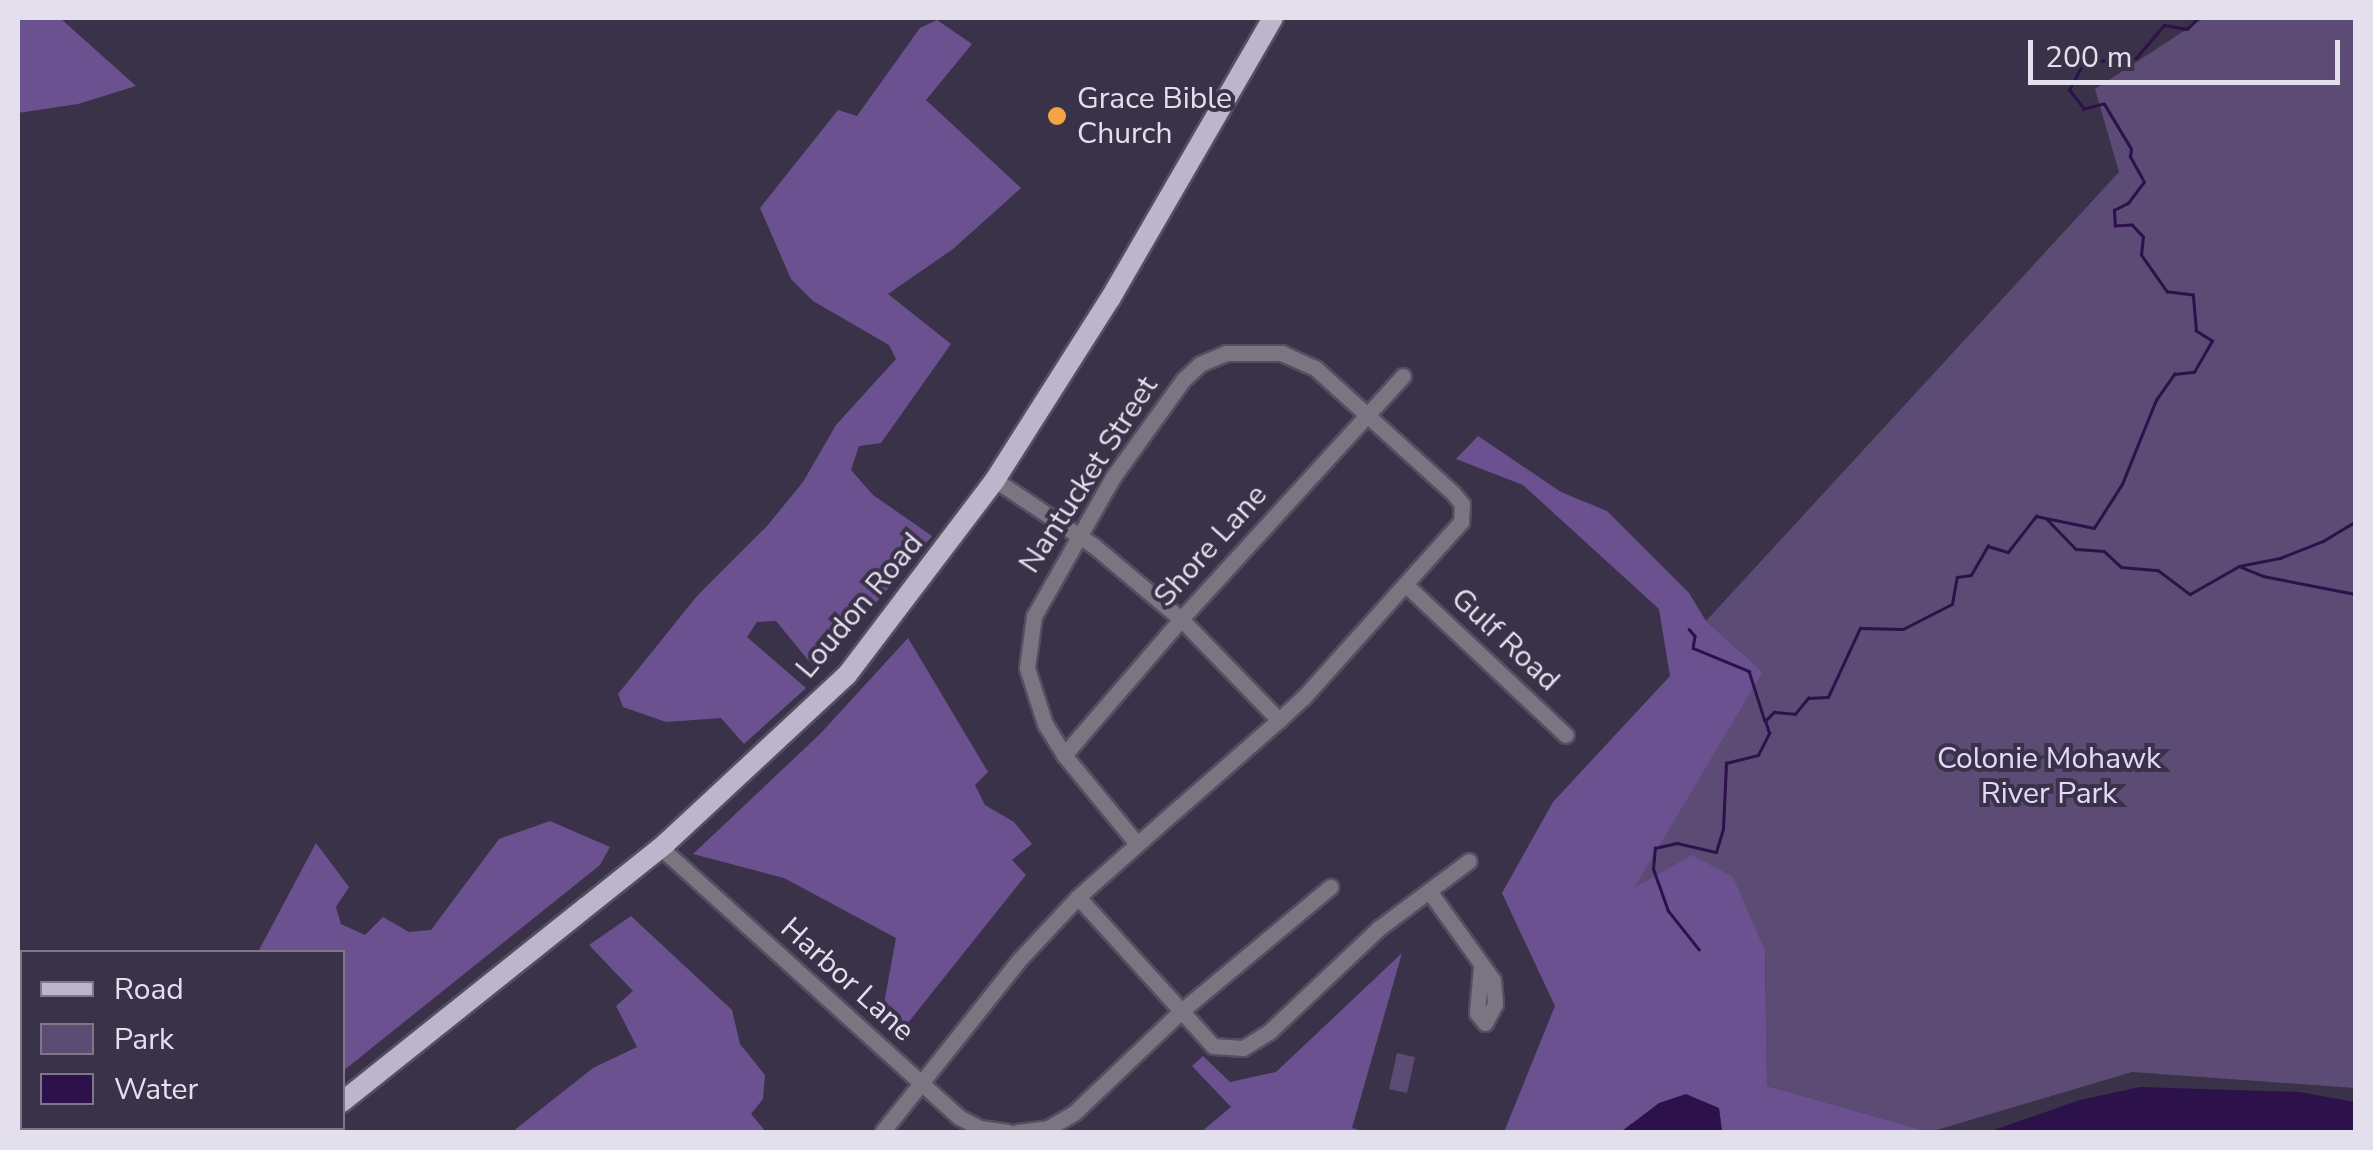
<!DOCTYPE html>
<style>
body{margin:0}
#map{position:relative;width:2373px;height:1150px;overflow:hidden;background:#3a3248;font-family:"Nunito Sans",sans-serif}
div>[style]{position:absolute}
.green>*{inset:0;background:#5c4b74}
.forest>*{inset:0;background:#6b5190}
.water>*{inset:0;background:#2d114b}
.stream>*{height:2.5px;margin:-1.25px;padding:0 1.25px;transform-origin:1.25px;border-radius:1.25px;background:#2d114b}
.roads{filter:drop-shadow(2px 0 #554e62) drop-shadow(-2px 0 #554e62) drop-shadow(0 2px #554e62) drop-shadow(0 -2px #554e62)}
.minor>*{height:15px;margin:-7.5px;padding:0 7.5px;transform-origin:7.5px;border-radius:7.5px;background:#7a7681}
.major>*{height:20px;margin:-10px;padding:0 10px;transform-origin:10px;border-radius:10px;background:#bdb5cc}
.dots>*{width:28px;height:28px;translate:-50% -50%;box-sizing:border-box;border:5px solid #3a3248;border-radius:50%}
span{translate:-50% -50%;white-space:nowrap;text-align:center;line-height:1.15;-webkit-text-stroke:8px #3a3248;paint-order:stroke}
.poi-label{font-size:30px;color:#e4dfed}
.left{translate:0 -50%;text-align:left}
.street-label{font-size:30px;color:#e4dfed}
.park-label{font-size:30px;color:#e5d8fd}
.frame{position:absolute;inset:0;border:20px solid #e4dfed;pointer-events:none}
.legend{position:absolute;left:20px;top:950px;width:325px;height:180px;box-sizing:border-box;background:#3a3248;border:2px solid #7e778a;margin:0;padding:12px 18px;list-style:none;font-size:30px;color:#e4dfed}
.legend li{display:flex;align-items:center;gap:20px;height:50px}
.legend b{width:50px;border:2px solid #7e778a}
.scale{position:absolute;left:2028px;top:40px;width:312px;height:45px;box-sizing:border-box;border:5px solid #e4dfed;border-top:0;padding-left:12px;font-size:30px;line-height:35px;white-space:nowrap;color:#e4dfed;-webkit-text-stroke:8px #3a3248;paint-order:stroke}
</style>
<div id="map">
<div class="green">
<i style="clip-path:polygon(2204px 18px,2355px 18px,2355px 1088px,2132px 1072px,1930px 1132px,1767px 1086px,1765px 952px,1632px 890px,1763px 672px,1706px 621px,2119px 172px,2095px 89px)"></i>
<i style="clip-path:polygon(1397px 1053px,1415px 1057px,1407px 1093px,1389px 1089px)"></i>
</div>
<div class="forest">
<i style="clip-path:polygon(18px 18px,60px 18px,136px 86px,78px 104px,18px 113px)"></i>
<i style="clip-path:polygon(937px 20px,972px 44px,926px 100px,1021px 188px,953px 249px,888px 294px,951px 344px,881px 443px,859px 446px,851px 470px,873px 495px,932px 536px,818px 672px,776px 621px,757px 622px,747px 637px,806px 688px,744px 744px,721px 718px,666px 722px,623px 707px,618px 694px,697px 596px,767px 526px,803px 482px,836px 425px,896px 359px,889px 345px,813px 301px,791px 279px,760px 208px,838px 110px,857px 116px,920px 28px)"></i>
<i style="clip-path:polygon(1478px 436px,1561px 492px,1607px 511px,1689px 593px,1706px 621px,1763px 672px,1634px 888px,1692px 855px,1733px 877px,1765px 951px,1767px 1086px,1930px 1132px,1722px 1132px,1719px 1108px,1632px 1123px,1621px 1132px,1504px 1132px,1555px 1006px,1502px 893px,1553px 802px,1670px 676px,1659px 609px,1523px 485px,1456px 459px)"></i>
<i style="clip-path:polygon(908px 638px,988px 772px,975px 785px,985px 805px,1014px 822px,1032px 844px,1012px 860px,1026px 875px,903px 1029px,883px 1009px,896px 938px,784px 878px,693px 854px,820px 734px)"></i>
<i style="clip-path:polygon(550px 821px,610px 847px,600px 865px,343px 1071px,342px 952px,258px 952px,316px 843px,349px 887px,336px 907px,341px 924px,365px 935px,383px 917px,409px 932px,431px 930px,499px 839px)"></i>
<i style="clip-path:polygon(631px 916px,732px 1010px,740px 1044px,765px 1075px,763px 1099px,751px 1114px,766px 1132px,512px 1132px,593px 1068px,637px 1047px,616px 1006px,633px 991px,589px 945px)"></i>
<i style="clip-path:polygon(1402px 953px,1352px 1128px,1365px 1132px,1201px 1132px,1231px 1107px,1192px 1066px,1203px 1056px,1230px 1082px,1276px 1072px)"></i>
<i style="clip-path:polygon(50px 1128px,270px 1128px,264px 1132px,46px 1132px)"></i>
</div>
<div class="water">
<i style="clip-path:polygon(2140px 1087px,2299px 1092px,2355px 1102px,2355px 1132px,1988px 1132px,2080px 1100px)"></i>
<i style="clip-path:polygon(1686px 1094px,1719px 1108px,1722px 1132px,1621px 1132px,1659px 1103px)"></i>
</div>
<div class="stream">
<i style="left:2047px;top:519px;width:42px;rotate:46deg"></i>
<i style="left:2076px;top:549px;width:28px;rotate:4deg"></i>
<i style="left:2104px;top:551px;width:23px;rotate:43deg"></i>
<i style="left:2121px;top:567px;width:37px;rotate:5deg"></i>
<i style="left:2158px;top:570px;width:40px;rotate:37deg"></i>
<i style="left:2190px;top:594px;width:56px;rotate:-29.7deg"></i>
<i style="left:2239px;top:566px;width:42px;rotate:-11deg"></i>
<i style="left:2280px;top:558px;width:46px;rotate:-21.6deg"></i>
<i style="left:2323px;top:541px;width:39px;rotate:-31deg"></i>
<i style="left:2241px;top:567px;width:24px;rotate:22deg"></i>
<i style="left:2263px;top:576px;width:95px;rotate:11deg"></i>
<i style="left:1689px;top:629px;width:9px;rotate:49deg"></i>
<i style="left:1695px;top:636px;width:12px;rotate:99deg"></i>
<i style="left:1693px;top:648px;width:61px;rotate:22.3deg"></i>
<i style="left:1749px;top:671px;width:52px;rotate:72.3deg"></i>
<i style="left:1699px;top:950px;width:50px;rotate:-128.5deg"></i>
<i style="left:1668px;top:911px;width:45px;rotate:-109.7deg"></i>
<i style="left:1653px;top:869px;width:21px;rotate:-85deg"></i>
<i style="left:1655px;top:848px;width:23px;rotate:-13deg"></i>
<i style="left:1677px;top:843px;width:40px;rotate:13deg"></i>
<i style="left:1716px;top:852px;width:24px;rotate:-73deg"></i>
<i style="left:1723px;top:829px;width:66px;rotate:-87.4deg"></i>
<i style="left:1726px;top:763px;width:33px;rotate:-14deg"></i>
<i style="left:1758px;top:755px;width:25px;rotate:-63deg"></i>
<i style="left:1769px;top:733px;width:13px;rotate:-108deg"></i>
<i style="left:1765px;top:721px;width:13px;rotate:-45deg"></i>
<i style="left:1774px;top:712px;width:21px;rotate:5deg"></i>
<i style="left:1795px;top:714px;width:21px;rotate:-51deg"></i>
<i style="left:1808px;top:698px;width:20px;rotate:-3deg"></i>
<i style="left:1828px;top:697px;width:76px;rotate:-65.1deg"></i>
<i style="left:1860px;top:628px;width:43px;rotate:1.3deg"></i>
<i style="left:1903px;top:629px;width:55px;rotate:-27deg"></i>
<i style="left:1952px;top:604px;width:27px;rotate:-80deg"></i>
<i style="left:1957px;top:577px;width:14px;rotate:-8deg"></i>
<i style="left:1971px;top:575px;width:34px;rotate:-60deg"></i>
<i style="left:1988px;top:546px;width:21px;rotate:17deg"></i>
<i style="left:2008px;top:552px;width:46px;rotate:-52.1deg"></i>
<i style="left:2036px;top:516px;width:59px;rotate:11.7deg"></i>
<i style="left:2094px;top:528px;width:52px;rotate:-57.5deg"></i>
<i style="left:2122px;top:484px;width:91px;rotate:-68deg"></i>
<i style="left:2156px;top:400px;width:32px;rotate:-55deg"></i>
<i style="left:2174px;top:374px;width:20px;rotate:-6deg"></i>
<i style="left:2194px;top:372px;width:36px;rotate:-60deg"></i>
<i style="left:2212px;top:341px;width:19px;rotate:-148deg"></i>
<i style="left:2196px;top:331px;width:36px;rotate:-95deg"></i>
<i style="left:2193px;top:295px;width:26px;rotate:-173deg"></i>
<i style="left:2167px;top:292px;width:45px;rotate:-125.1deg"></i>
<i style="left:2141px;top:255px;width:18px;rotate:-84deg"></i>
<i style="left:2143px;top:237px;width:16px;rotate:-133deg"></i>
<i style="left:2132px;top:225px;width:17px;rotate:177deg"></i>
<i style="left:2115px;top:226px;width:16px;rotate:-94deg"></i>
<i style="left:2114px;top:210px;width:16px;rotate:-27deg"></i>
<i style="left:2128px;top:203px;width:26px;rotate:-53deg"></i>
<i style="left:2144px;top:182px;width:29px;rotate:-119deg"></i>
<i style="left:2130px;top:157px;width:8px;rotate:-83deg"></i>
<i style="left:2131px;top:149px;width:52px;rotate:-121deg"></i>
<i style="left:2104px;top:104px;width:21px;rotate:166deg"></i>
<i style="left:2084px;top:109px;width:24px;rotate:-128deg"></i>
<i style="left:2069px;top:90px;width:32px;rotate:-62deg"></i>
<i style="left:2084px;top:62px;width:52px;rotate:-4.4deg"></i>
<i style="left:2136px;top:58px;width:43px;rotate:-49.7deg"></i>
<i style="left:2164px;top:25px;width:23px;rotate:10deg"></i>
<i style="left:2187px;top:29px;width:16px;rotate:-45deg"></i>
</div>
<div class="roads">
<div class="minor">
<i style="left:995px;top:480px;width:118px;rotate:33.6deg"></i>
<i style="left:1093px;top:545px;width:115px;rotate:40.1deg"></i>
<i style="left:1181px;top:619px;width:141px;rotate:45.9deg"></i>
<i style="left:1406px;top:585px;width:219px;rotate:43.2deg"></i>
<i style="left:1064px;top:755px;width:179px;rotate:-49.3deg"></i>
<i style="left:1181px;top:619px;width:329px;rotate:-47.6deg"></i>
<i style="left:660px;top:847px;width:403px;rotate:42.1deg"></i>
<i style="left:959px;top:1117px;width:24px;rotate:28deg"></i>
<i style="left:980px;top:1128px;width:28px;rotate:8deg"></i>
<i style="left:1429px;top:891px;width:110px;rotate:54.3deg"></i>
<i style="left:1493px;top:980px;width:24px;rotate:85deg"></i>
<i style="left:1495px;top:1004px;width:21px;rotate:118deg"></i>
<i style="left:1485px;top:1023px;width:13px;rotate:-129deg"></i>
<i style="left:1477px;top:1013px;width:47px;rotate:-85.1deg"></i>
<i style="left:1078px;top:897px;width:201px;rotate:47.8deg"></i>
<i style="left:1213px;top:1046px;width:30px;rotate:4deg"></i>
<i style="left:1243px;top:1048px;width:32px;rotate:-32deg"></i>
<i style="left:1270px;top:1031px;width:150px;rotate:-43.4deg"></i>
<i style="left:1379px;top:928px;width:112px;rotate:-36.7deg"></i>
<i style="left:883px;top:1131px;width:218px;rotate:-51.5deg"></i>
<i style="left:1019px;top:960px;width:86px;rotate:-46.9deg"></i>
<i style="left:1078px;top:897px;width:130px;rotate:-41.6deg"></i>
<i style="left:1175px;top:811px;width:138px;rotate:-41.2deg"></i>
<i style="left:1279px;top:720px;width:33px;rotate:-43deg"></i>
<i style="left:1303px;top:698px;width:237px;rotate:-48.1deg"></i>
<i style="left:1461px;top:522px;width:18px;rotate:-87deg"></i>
<i style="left:1462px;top:504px;width:14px;rotate:-129deg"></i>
<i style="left:1453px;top:493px;width:186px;rotate:-137.8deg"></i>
<i style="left:1315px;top:368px;width:36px;rotate:-156deg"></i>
<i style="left:1282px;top:353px;width:56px;rotate:180deg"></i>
<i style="left:1226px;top:353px;width:28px;rotate:157deg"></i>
<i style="left:1200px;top:364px;width:23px;rotate:137deg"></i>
<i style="left:1183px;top:380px;width:120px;rotate:125.8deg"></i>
<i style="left:1113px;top:477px;width:160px;rotate:119.6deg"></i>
<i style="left:1034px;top:616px;width:52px;rotate:97.7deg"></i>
<i style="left:1027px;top:668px;width:59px;rotate:72.2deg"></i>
<i style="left:1045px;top:724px;width:36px;rotate:58deg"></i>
<i style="left:1064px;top:755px;width:115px;rotate:50.6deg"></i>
<i style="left:1017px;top:1132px;width:31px;rotate:-7deg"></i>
<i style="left:1048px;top:1128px;width:30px;rotate:-30deg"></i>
<i style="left:1074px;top:1113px;width:145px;rotate:-43.6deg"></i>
<i style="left:1179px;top:1013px;width:197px;rotate:-39.8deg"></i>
</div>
<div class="major">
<i style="left:342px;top:1102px;width:415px;rotate:-38.6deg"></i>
<i style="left:666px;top:843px;width:247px;rotate:-42.9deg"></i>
<i style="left:847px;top:675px;width:245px;rotate:-52.8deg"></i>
<i style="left:995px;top:480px;width:214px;rotate:-57.6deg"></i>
<i style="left:1110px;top:299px;width:325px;rotate:-59.9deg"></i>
<i style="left:303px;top:1132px;width:7px;rotate:-34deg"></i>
</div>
</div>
<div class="dots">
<i style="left:1057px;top:116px;background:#f2a541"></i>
</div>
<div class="poi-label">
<span class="left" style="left:1077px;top:116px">Grace Bible<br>Church</span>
</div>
<div class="street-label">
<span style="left:1089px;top:475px;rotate:-57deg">Nantucket Street</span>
<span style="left:1211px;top:546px;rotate:-48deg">Shore Lane</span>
<span style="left:860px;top:606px;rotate:-50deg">Loudon Road</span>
<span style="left:1505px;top:640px;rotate:43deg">Gulf Road</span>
<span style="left:847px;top:980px;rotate:42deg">Harbor Lane</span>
</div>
<div class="park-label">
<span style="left:2049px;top:776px">Colonie Mohawk<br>River Park</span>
</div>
<div class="frame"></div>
<ul class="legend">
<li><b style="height:12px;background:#bdb5cc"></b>Road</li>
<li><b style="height:28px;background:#5c4b74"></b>Park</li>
<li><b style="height:28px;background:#2d114b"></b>Water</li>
</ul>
<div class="scale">200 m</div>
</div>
